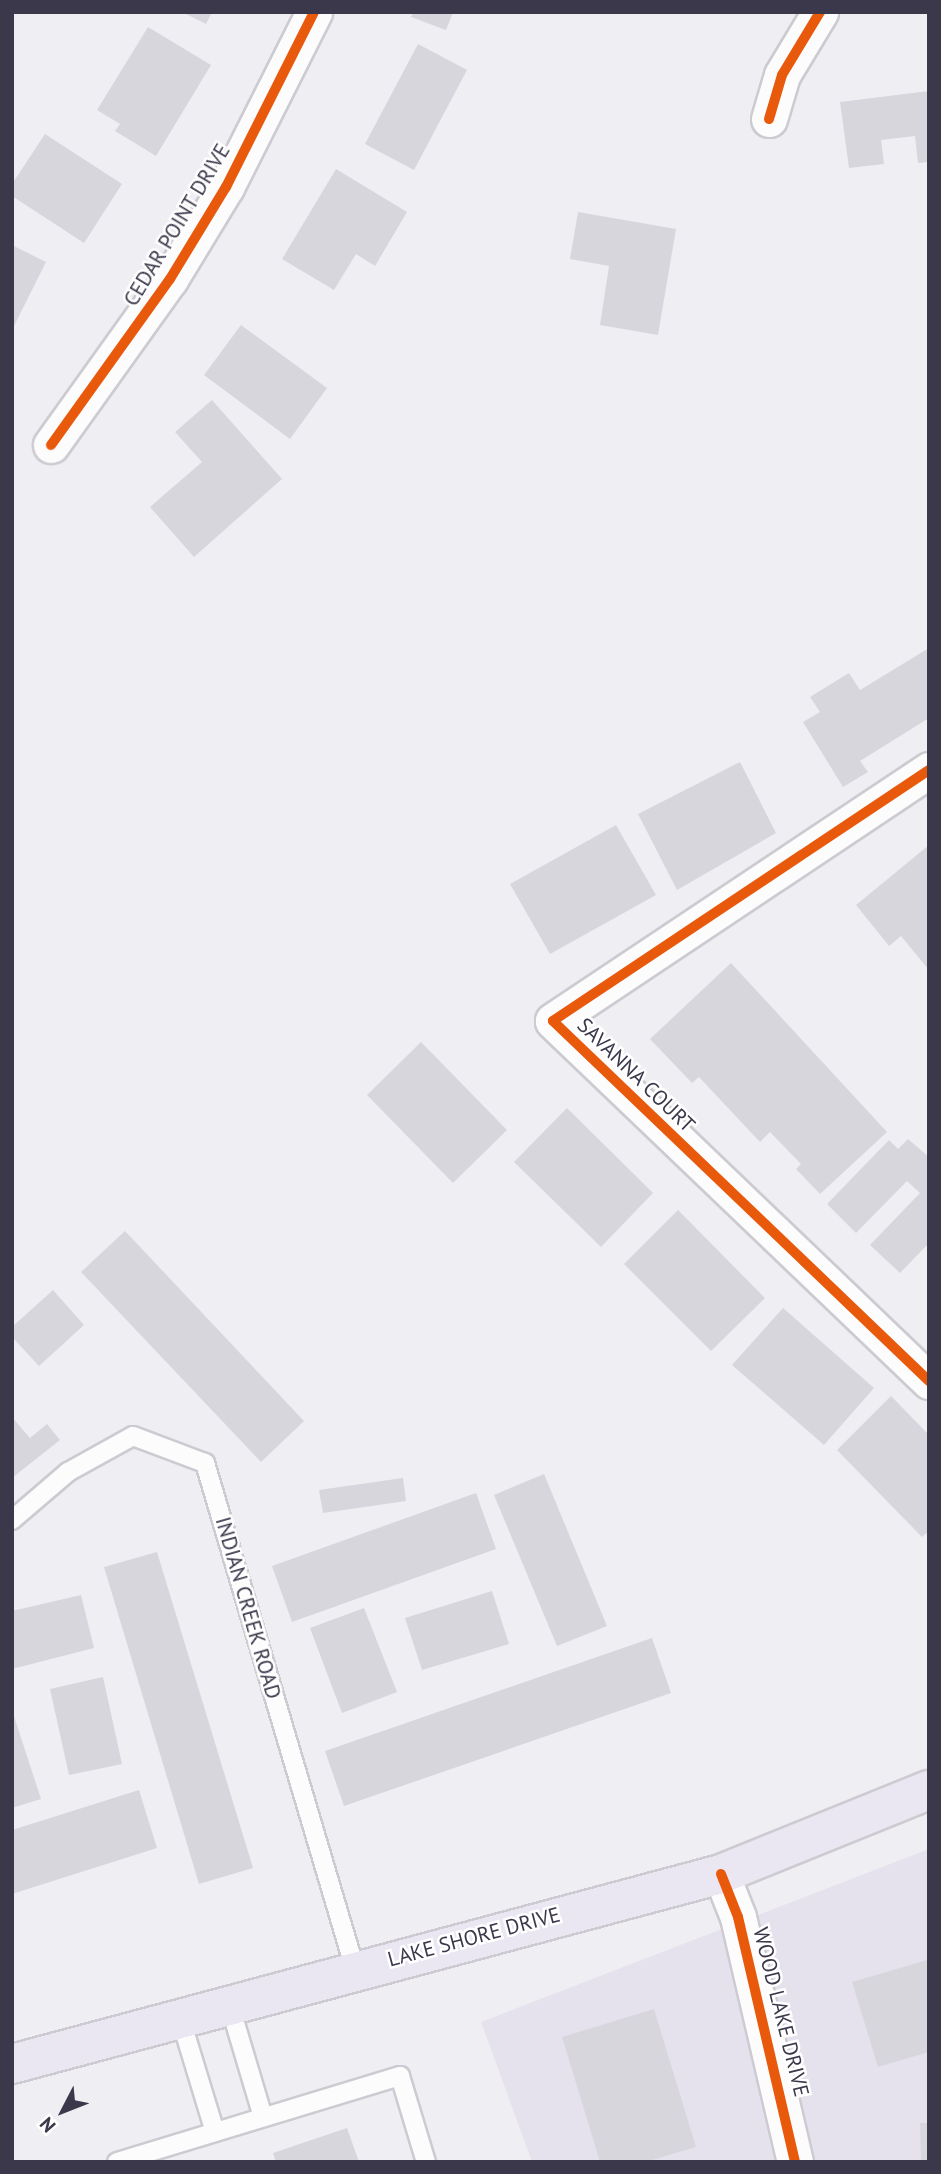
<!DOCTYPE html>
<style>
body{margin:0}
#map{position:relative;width:941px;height:2174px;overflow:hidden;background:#efeef3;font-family:"PT Sans",sans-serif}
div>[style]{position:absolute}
.residential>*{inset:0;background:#e5e2ed}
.building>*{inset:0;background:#d8d6dd}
.roads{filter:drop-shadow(2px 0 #cdcbd1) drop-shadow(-2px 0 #cdcbd1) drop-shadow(0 2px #cdcbd1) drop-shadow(0 -2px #cdcbd1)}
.lane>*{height:18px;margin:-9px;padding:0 9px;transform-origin:9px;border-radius:9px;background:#fdfcfd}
.street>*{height:35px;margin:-17.5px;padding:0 17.5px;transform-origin:17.5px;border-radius:17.5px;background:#fdfcfd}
.primary>*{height:38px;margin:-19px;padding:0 19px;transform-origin:19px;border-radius:19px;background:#eae6f2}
.cycleway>*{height:10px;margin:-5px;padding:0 5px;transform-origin:5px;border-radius:5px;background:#e8590c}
span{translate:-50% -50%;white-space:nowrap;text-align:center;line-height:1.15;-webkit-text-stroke:5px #fff;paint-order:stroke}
.street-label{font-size:21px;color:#3c384b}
.frame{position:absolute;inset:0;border:14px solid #3c384b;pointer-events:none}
.north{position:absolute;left:28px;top:2076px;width:70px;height:70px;-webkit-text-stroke:5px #fff;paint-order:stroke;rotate:228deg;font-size:19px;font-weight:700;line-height:28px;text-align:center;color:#3c384b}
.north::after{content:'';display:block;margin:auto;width:24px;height:32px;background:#3c384b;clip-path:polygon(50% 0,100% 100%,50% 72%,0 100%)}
</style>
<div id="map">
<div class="residential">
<i style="clip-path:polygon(929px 1849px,929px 2162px,532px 2162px,481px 2022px)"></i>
</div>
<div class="building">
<i style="clip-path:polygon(182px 12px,212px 12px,206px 24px)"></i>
<i style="clip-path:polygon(413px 12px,453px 12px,446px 30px,411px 17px)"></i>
<i style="clip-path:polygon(148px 27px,211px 65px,156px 156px,115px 131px,120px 124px,97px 110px)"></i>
<i style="clip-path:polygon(418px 44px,467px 70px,414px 170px,365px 144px)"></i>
<i style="clip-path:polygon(929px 91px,929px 162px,918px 163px,915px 136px,881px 140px,884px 164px,849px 168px,840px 102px)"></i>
<i style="clip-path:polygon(45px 134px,122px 184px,84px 243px,12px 196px,12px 184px)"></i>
<i style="clip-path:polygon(336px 169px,407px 212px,375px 266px,356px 254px,334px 290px,282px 259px)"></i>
<i style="clip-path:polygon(578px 212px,676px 229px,658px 335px,600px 325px,609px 266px,570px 259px)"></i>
<i style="clip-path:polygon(12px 245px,46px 262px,12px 330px)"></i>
<i style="clip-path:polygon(241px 325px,327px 388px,290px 439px,204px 375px)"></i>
<i style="clip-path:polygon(212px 400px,282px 479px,194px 557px,150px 507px,202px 462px,175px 432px)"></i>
<i style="clip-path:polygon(929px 648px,929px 718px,860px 761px,868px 772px,843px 787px,803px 722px,820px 712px,810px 697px,849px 673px,860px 690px)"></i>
<i style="clip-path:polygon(740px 762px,776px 833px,677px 890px,638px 814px)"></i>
<i style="clip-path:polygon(616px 825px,656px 895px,550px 954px,510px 884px)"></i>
<i style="clip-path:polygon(929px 845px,929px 970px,901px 936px,889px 946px,856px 905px)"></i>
<i style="clip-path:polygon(731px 963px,887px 1132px,820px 1194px,796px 1169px,801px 1164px,770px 1132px,760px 1142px,699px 1077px,692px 1083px,650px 1039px)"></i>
<i style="clip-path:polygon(421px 1042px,507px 1130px,453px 1183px,367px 1095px)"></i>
<i style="clip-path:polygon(567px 1108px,653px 1193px,601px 1247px,514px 1162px)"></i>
<i style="clip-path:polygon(908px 1139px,929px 1157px,929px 1243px,900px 1273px,870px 1245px,920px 1193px,907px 1181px,856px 1233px,827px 1204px,889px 1140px,898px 1149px)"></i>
<i style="clip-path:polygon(678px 1210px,765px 1298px,711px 1351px,624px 1264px)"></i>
<i style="clip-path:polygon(125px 1231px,304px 1421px,261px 1462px,81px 1272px)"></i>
<i style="clip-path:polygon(53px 1290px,84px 1325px,39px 1366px,12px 1337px,12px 1327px)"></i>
<i style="clip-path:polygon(783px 1308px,874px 1388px,824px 1445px,732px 1365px)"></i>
<i style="clip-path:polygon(891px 1396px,929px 1435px,929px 1531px,922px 1537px,837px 1450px)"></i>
<i style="clip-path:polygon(12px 1417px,30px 1438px,47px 1424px,60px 1440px,12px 1478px)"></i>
<i style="clip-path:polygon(544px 1474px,607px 1626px,557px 1646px,494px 1495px)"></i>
<i style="clip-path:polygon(403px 1478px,406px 1501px,323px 1513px,319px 1490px)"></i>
<i style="clip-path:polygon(476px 1493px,496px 1549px,292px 1622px,272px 1566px)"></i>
<i style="clip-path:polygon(157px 1552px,253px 1868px,199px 1884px,104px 1567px)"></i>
<i style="clip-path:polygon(492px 1591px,509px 1644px,422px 1670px,405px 1618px)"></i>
<i style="clip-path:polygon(81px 1595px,94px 1648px,12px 1669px,12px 1611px)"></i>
<i style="clip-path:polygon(364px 1608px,397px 1692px,342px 1713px,310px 1628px)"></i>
<i style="clip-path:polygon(652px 1638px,671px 1693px,344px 1806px,325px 1751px)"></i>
<i style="clip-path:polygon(103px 1677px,122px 1764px,69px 1775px,50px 1689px)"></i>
<i style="clip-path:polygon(12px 1710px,41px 1799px,12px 1808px)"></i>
<i style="clip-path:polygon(139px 1790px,157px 1848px,12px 1894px,12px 1830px)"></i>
<i style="clip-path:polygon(927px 1960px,929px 2052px,878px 2067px,852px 1982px)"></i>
<i style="clip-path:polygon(654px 2009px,696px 2147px,646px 2162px,600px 2162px,562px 2037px)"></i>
<i style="clip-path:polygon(920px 2123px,929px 2123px,929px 2162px,921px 2162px)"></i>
<i style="clip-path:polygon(347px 2128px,359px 2162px,276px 2162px,273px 2153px)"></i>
</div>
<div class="roads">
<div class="lane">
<i style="left:12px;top:1520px;width:74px;rotate:-40.6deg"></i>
<i style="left:68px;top:1472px;width:74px;rotate:-29deg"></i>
<i style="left:133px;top:1436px;width:77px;rotate:20.6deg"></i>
<i style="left:205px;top:1463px;width:528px;rotate:73.49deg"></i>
<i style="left:229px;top:2003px;width:119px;rotate:73.4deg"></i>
<i style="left:180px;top:2017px;width:120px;rotate:73.1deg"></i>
<i style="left:117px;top:2162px;width:296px;rotate:-16.9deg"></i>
<i style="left:400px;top:2076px;width:90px;rotate:73.2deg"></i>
</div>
<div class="street">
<i style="left:769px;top:119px;width:46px;rotate:-73.5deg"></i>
<i style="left:782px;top:75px;width:74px;rotate:-58.9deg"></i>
<i style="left:51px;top:445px;width:204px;rotate:-54.4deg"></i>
<i style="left:170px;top:279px;width:108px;rotate:-58.7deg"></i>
<i style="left:226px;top:187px;width:196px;rotate:-63.3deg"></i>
<i style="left:929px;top:770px;width:452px;rotate:146.3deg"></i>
<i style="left:553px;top:1021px;width:521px;rotate:43.75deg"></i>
<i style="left:721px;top:1874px;width:46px;rotate:68.4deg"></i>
<i style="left:738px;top:1917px;width:252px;rotate:76.9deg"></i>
</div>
<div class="primary">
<i style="left:12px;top:2064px;width:734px;rotate:-15deg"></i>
<i style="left:721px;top:1874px;width:224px;rotate:-22deg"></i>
</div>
</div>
<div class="cycleway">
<i style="left:769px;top:119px;width:46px;rotate:-73.5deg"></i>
<i style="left:782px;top:75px;width:74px;rotate:-58.9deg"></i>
<i style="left:51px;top:445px;width:204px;rotate:-54.4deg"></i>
<i style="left:170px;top:279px;width:108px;rotate:-58.7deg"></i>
<i style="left:226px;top:187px;width:196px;rotate:-63.3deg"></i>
<i style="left:929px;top:770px;width:452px;rotate:146.3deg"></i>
<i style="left:553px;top:1021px;width:521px;rotate:43.75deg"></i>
<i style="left:721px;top:1874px;width:46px;rotate:68.4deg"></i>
<i style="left:738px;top:1917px;width:252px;rotate:76.9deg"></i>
</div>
<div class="street-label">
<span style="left:177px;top:225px;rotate:-59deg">CEDAR POINT DRIVE</span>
<span style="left:636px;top:1075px;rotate:44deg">SAVANNA COURT</span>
<span style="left:248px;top:1608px;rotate:74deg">INDIAN CREEK ROAD</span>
<span style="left:474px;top:1937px;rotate:-15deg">LAKE SHORE DRIVE</span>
<span style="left:781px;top:2012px;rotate:76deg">WOOD LAKE DRIVE</span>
</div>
<div class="frame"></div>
<div class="north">N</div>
</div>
